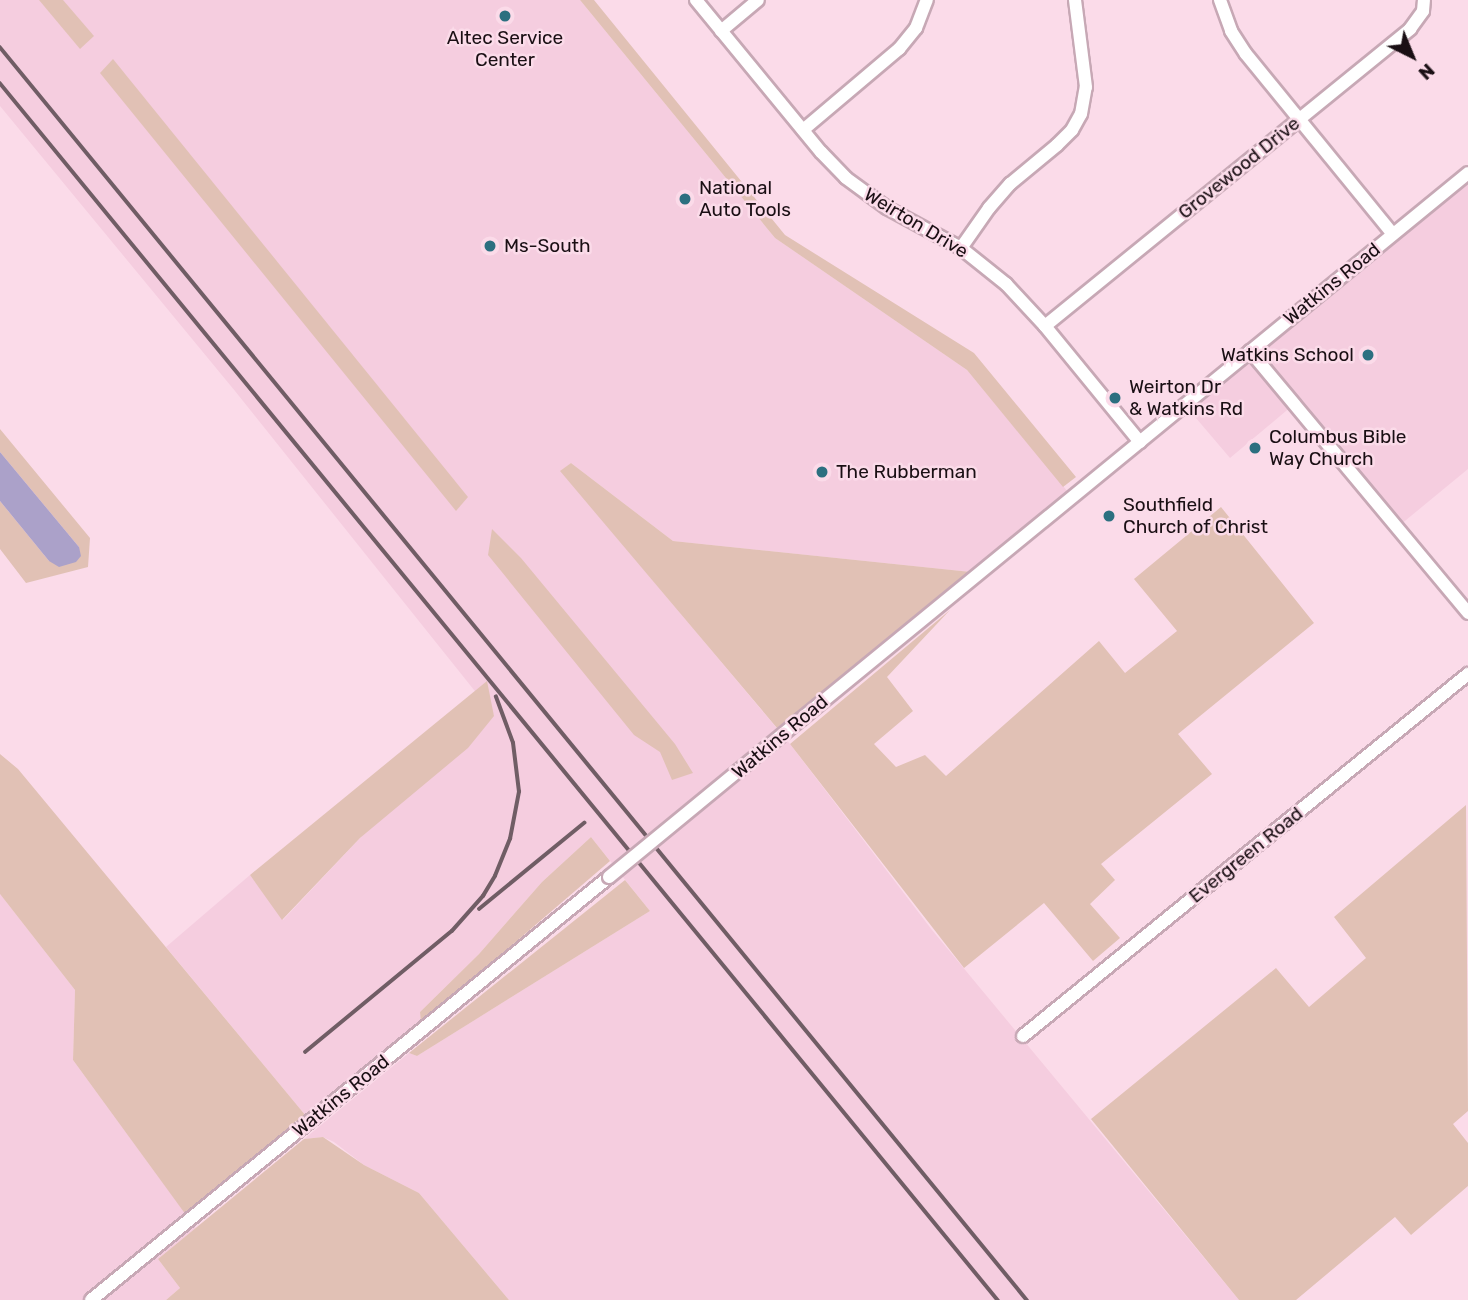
<!DOCTYPE html>
<style>
body{margin:0}
#map{position:relative;width:1468px;height:1300px;overflow:hidden;background:#fbdbe9;font-family:Rubik,sans-serif}
div>[style]{position:absolute}
.built>*{inset:0;background:#f5cddf}
.green>*{inset:0;background:#e1c1b5}
.water>*{inset:0;background:#aba1c9}
.roads{filter:drop-shadow(2px 0 #c7a8b5) drop-shadow(-2px 0 #c7a8b5) drop-shadow(0 2px #c7a8b5) drop-shadow(0 -2px #c7a8b5)}
.minor>*{height:12px;margin:-6px;padding:0 6px;transform-origin:6px;border-radius:6px;background:#fff}
.rail>*{height:3.5px;margin:-1.75px;padding:0 1.75px;transform-origin:1.75px;border-radius:1.75px;background:#705d65}
.bridges{filter:drop-shadow(2px 0 #c7a8b5) drop-shadow(-2px 0 #c7a8b5) drop-shadow(0 2px #c7a8b5) drop-shadow(0 -2px #c7a8b5)}
.minor-bridge>*{height:12px;margin:-6px;padding:0 6px;transform-origin:6px;border-radius:6px;background:#fff}
.dots>*{width:19px;height:19px;translate:-50% -50%;box-sizing:border-box;border:4px solid #fbdbe9;border-radius:50%}
span{translate:-50% -50%;white-space:nowrap;text-align:center;line-height:1.15;-webkit-text-stroke:5px #fbdbe9;paint-order:stroke}
.poi-label{font-size:19px;color:#1a0f14}
.left{translate:0 -50%;text-align:left}
.right{translate:-100% -50%;text-align:right}
.street-label{font-size:19px;color:#1a0f14}
.north{position:absolute;left:1377px;top:21px;width:70px;height:70px;-webkit-text-stroke:5px #fbdbe9;paint-order:stroke;rotate:137deg;font-size:19px;font-weight:700;line-height:28px;text-align:center;color:#1a0f14}
.north::after{content:'';display:block;margin:auto;width:24px;height:32px;background:#1a0f14;clip-path:polygon(50% 0,100% 100%,50% 72%,0 100%)}
</style>
<div id="map">
<div class="built">
<i style="clip-path:polygon(0 0,580px 0,775px 238px,967px 370px,1068px 492px,971px 572px,673px 541px,571px 463px,561px 471px,790px 744px,932px 930px,1239px 1300px,509px 1300px,419px 1193px,364px 1165px,334px 1142px,323px 1137px,304px 1139px,409px 1053px,417px 1056px,650px 911px,591px 837px,542px 882px,479px 954px,420px 1012px,421px 1023px,306px 1116px,166px 947px,250px 875px,283px 920px,360px 838px,494px 715px,235px 391px,0 106px)"></i>
<i style="clip-path:polygon(1468px 181px,1468px 469px,1400px 525px,1299px 400px,1230px 458px,1190px 411px)"></i>
<i style="clip-path:polygon(0 894px,75px 990px,73px 1060px,196px 1228px,158px 1259px,180px 1288px,166px 1300px,0 1300px)"></i>
</div>
<div class="green">
<i style="clip-path:polygon(39px 0,63px 0,94px 36px,80px 49px)"></i>
<i style="clip-path:polygon(580px 0,594px 0,785px 235px,974px 353px,1076px 477px,1063px 487px,967px 370px,775px 238px)"></i>
<i style="clip-path:polygon(113px 59px,468px 497px,456px 511px,100px 73px)"></i>
<i style="clip-path:polygon(0 429px,90px 538px,88px 567px,26px 583px,0 549px,0 501px,49px 561px,79px 547px,0 452px)"></i>
<i style="clip-path:polygon(571px 463px,673px 541px,971px 572px,777px 728px,560px 471px)"></i>
<i style="clip-path:polygon(1221px 507px,1314px 623px,1178px 734px,1212px 774px,1101px 864px,1115px 880px,1090px 904px,1120px 938px,1093px 961px,1044px 903px,964px 968px,790px 744px,950px 610px,887px 677px,913px 711px,874px 744px,896px 767px,925px 755px,946px 776px,1099px 641px,1125px 673px,1177px 631px,1134px 579px)"></i>
<i style="clip-path:polygon(492px 529px,521px 558px,675px 744px,693px 773px,672px 780px,660px 752px,634px 735px,488px 555px)"></i>
<i style="clip-path:polygon(487px 681px,494px 716px,468px 748px,360px 838px,282px 920px,250px 875px)"></i>
<i style="clip-path:polygon(0 754px,18px 769px,306px 1116px,186px 1215px,73px 1060px,75px 990px,0 894px)"></i>
<i style="clip-path:polygon(1466px 805px,1468px 1111px,1453px 1124px,1468px 1143px,1468px 1186px,1411px 1235px,1395px 1217px,1296px 1300px,1239px 1300px,1091px 1119px,1276px 968px,1309px 1007px,1366px 958px,1334px 917px)"></i>
<i style="clip-path:polygon(591px 837px,610px 861px,421px 1023px,420px 1012px,479px 954px,542px 882px)"></i>
<i style="clip-path:polygon(625px 880px,650px 911px,417px 1056px,409px 1053px)"></i>
<i style="clip-path:polygon(323px 1137px,364px 1165px,419px 1193px,509px 1300px,166px 1300px,180px 1288px,158px 1259px,304px 1139px)"></i>
</div>
<div class="water">
<i style="clip-path:polygon(0 452px,79px 547px,81px 556px,76px 562px,59px 567px,49px 561px,0 501px)"></i>
</div>
<div class="roads">
<div class="minor">
<i style="left:696px;top:0;width:197px;rotate:50.6deg"></i>
<i style="left:821px;top:152px;width:36px;rotate:46deg"></i>
<i style="left:846px;top:178px;width:51px;rotate:36.2deg"></i>
<i style="left:887px;top:208px;width:84px;rotate:28.4deg"></i>
<i style="left:961px;top:248px;width:58px;rotate:38.7deg"></i>
<i style="left:1006px;top:284px;width:57px;rotate:47.1deg"></i>
<i style="left:1045px;top:326px;width:150px;rotate:50.7deg"></i>
<i style="left:1220px;top:0;width:33px;rotate:70deg"></i>
<i style="left:1231px;top:31px;width:27px;rotate:57deg"></i>
<i style="left:1246px;top:54px;width:232px;rotate:50.8deg"></i>
<i style="left:721px;top:31px;width:48px;rotate:-40deg"></i>
<i style="left:803px;top:130px;width:126px;rotate:-40.2deg"></i>
<i style="left:899px;top:49px;width:27px;rotate:-51deg"></i>
<i style="left:916px;top:28px;width:30px;rotate:-69deg"></i>
<i style="left:961px;top:248px;width:49px;rotate:-55deg"></i>
<i style="left:989px;top:208px;width:32px;rotate:-49deg"></i>
<i style="left:1010px;top:184px;width:61px;rotate:-39.7deg"></i>
<i style="left:1057px;top:145px;width:21px;rotate:-45deg"></i>
<i style="left:1072px;top:130px;width:18px;rotate:-61deg"></i>
<i style="left:1081px;top:114px;width:27px;rotate:-80deg"></i>
<i style="left:1086px;top:87px;width:88px;rotate:-97.2deg"></i>
<i style="left:1045px;top:326px;width:471px;rotate:-39.1deg"></i>
<i style="left:1410px;top:29px;width:22px;rotate:-54deg"></i>
<i style="left:1423px;top:11px;width:11px;rotate:-85deg"></i>
<i style="left:1250px;top:351px;width:341px;rotate:50.2deg"></i>
<i style="left:800px;top:720px;width:863px;rotate:-39.31deg"></i>
<i style="left:1023px;top:1036px;width:574px;rotate:-39.13deg"></i>
<i style="left:91px;top:1300px;width:669px;rotate:-39.24deg"></i>
</div>
</div>
<div class="rail">
<i style="left:0;top:47px;width:1620px;rotate:50.66deg"></i>
<i style="left:0;top:83px;width:1574px;rotate:50.65deg"></i>
<i style="left:479px;top:909px;width:136px;rotate:-39.3deg"></i>
<i style="left:305px;top:1052px;width:190px;rotate:-39.5deg"></i>
<i style="left:452px;top:931px;width:47px;rotate:-48.5deg"></i>
<i style="left:483px;top:896px;width:23px;rotate:-59deg"></i>
<i style="left:495px;top:876px;width:40px;rotate:-68deg"></i>
<i style="left:510px;top:839px;width:48px;rotate:-79.2deg"></i>
<i style="left:519px;top:792px;width:49px;rotate:-97deg"></i>
<i style="left:513px;top:743px;width:49px;rotate:-110.3deg"></i>
</div>
<div class="bridges">
<div class="minor-bridge">
<i style="left:609px;top:877px;width:247px;rotate:-39.4deg"></i>
</div>
</div>
<div class="dots">
<i style="left:505px;top:16px;background:#2c7080"></i>
<i style="left:685px;top:199px;background:#2c7080"></i>
<i style="left:490px;top:246px;background:#2c7080"></i>
<i style="left:1368px;top:355px;background:#2c7080"></i>
<i style="left:1115px;top:398px;background:#2c7080"></i>
<i style="left:1255px;top:448px;background:#2c7080"></i>
<i style="left:822px;top:472px;background:#2c7080"></i>
<i style="left:1109px;top:516px;background:#2c7080"></i>
</div>
<div class="poi-label">
<span style="left:505px;top:49px">Altec Service<br>Center</span>
<span class="left" style="left:699px;top:199px">National<br>Auto Tools</span>
<span class="left" style="left:504px;top:246px">Ms-South</span>
<span class="right" style="left:1354px;top:355px">Watkins School</span>
<span class="left" style="left:1129px;top:398px">Weirton Dr<br>&amp; Watkins Rd</span>
<span class="left" style="left:1269px;top:448px">Columbus Bible<br>Way Church</span>
<span class="left" style="left:836px;top:472px">The Rubberman</span>
<span class="left" style="left:1123px;top:516px">Southfield<br>Church of Christ</span>
</div>
<div class="street-label">
<span style="left:1239px;top:168px;rotate:-39deg">Grovewood Drive</span>
<span style="left:916px;top:223px;rotate:31deg">Weirton Drive</span>
<span style="left:1332px;top:284px;rotate:-39deg">Watkins Road</span>
<span style="left:780px;top:737px;rotate:-40deg">Watkins Road</span>
<span style="left:1246px;top:855px;rotate:-39deg">Evergreen Road</span>
<span style="left:341px;top:1096px;rotate:-39deg">Watkins Road</span>
</div>
<div class="north">N</div>
</div>
